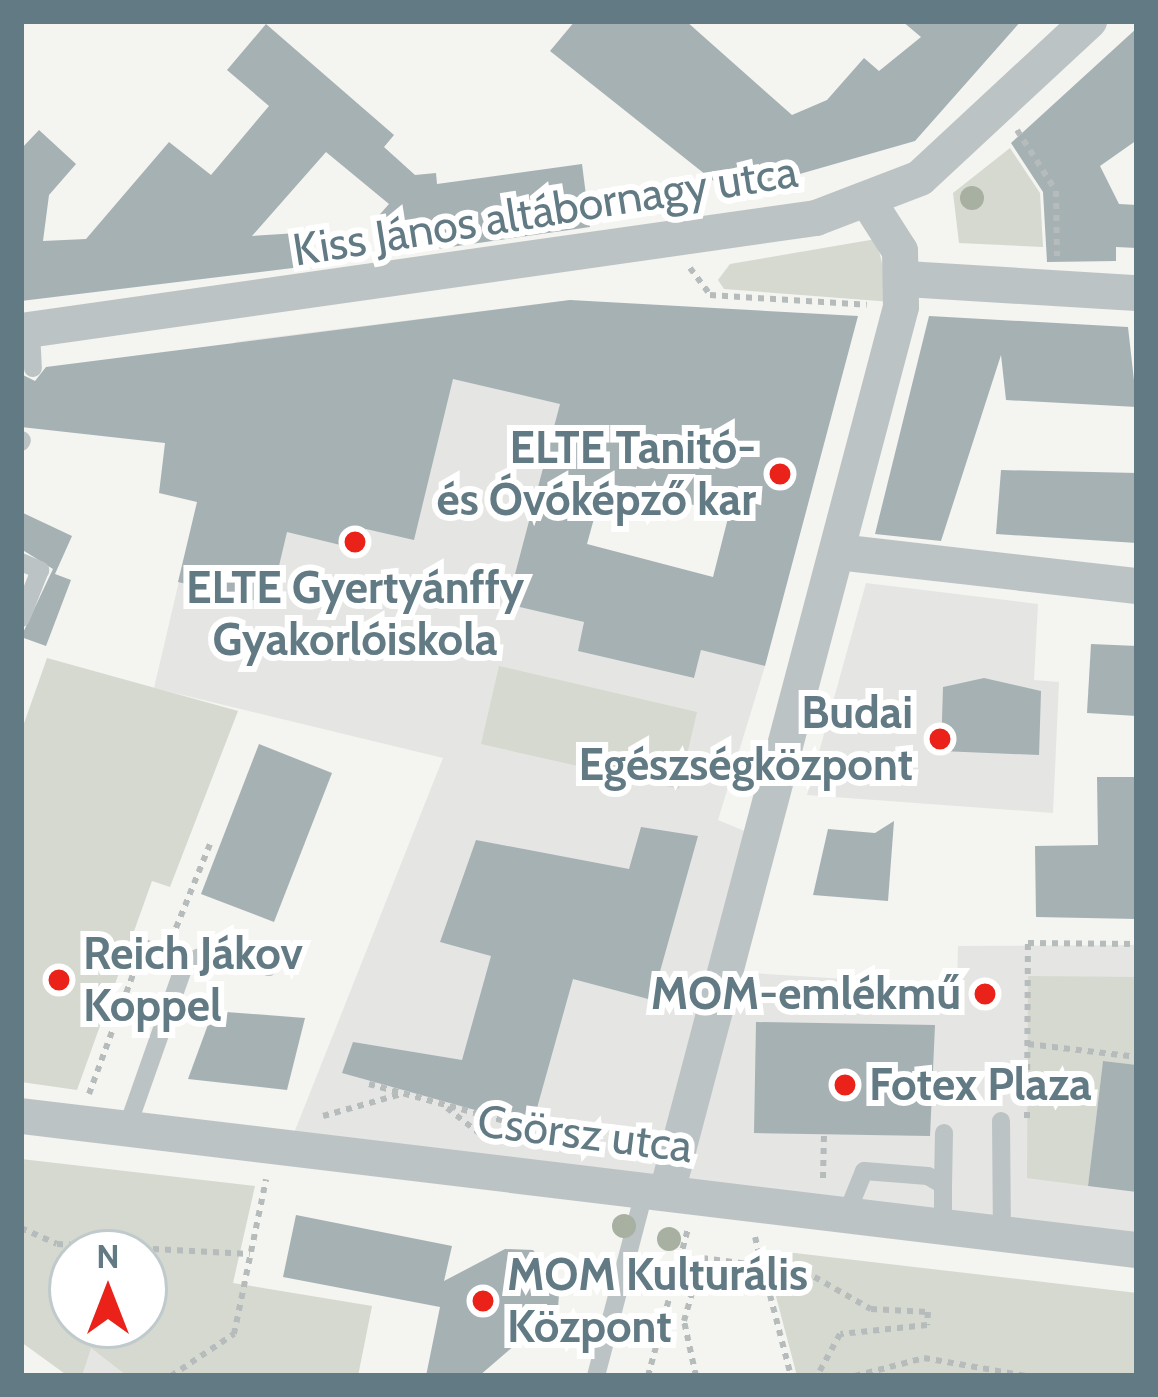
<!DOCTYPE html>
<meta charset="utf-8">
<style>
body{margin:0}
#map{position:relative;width:1158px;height:1397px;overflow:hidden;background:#f4f4f0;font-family:Cabin,sans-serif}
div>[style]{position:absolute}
.built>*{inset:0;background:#e5e5e3}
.green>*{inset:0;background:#d5d9cf}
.building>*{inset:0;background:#a6b1b4}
.path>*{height:6px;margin-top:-3px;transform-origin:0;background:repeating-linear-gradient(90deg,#b6bbbc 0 6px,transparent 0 12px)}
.service>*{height:18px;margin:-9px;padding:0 9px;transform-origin:9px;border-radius:9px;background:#bcc3c5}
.minor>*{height:36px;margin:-18px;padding:0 18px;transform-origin:18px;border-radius:18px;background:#bcc3c5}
.trees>*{width:24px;height:24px;margin:-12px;border-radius:50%;background:#a8b0a1}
.dots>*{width:33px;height:33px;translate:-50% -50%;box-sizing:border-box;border:6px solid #fff;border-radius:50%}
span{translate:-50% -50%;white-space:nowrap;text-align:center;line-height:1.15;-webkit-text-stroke:12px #fff;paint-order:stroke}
.street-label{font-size:45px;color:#627a83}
.poi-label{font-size:45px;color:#627a83;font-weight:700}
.right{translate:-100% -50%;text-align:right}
.left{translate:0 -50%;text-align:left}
.frame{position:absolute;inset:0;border:24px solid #627a83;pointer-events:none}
.north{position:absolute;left:48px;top:1229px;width:120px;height:120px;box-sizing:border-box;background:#fff;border:3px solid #c0cacd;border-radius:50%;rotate:0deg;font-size:33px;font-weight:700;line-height:48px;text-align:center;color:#627a83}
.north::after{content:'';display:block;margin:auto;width:42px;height:54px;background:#eb2219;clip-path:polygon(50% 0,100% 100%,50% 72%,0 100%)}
</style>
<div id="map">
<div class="built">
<i style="clip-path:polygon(570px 300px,559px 341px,576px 345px,507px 603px,584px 622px,579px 651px,693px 678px,701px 650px,765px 666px,718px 820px,769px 841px,736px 972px,957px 986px,958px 946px,1137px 945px,1137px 1235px,294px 1133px,443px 758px,154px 688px,235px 342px)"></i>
<i style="clip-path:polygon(866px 583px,1038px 604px,1034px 680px,1059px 682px,1053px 813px,807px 795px)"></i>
<i style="clip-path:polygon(90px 1347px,127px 1376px,82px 1376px)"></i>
</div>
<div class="green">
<i style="clip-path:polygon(1010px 148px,1040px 193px,1043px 247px,959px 243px,953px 193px)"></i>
<i style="clip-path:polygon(876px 239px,892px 302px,724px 289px,718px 280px,730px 264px)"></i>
<i style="clip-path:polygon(47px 658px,238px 711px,170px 887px,152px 881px,77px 1090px,21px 1082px,21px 732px)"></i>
<i style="clip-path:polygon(499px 666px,697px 712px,679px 789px,481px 744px)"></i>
<i style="clip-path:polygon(1028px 976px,1137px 977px,1137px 1065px,1103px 1061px,1088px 1186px,1027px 1178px)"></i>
<i style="clip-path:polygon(evenodd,21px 1159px,255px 1186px,233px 1283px,372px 1306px,358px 1376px,127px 1376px,91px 1348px,82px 1376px,68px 1376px,21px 1342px,21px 1159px,144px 1253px,144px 1325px,72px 1325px,72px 1253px,144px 1253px)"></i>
<i style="clip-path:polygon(786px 1252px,1137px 1293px,1137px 1376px,797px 1376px,769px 1270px)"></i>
</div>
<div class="building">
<i style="clip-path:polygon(575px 21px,686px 21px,792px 115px,827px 100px,864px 58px,879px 71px,921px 37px,902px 21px,1021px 21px,915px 141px,730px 194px,550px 51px)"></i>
<i style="clip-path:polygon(266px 24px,394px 135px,384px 147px,415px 175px,436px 173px,437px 184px,582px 164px,590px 227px,380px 257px,374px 221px,389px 204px,326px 152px,252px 236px,298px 233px,301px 267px,21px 301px,21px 149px,39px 130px,76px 164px,49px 195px,43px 241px,86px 239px,169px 142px,211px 175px,269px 106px,227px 70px)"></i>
<i style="clip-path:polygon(1137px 28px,1137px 140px,1100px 166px,1119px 204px,1137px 205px,1137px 248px,1116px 247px,1116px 261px,1047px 262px,1043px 192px,1011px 143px)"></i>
<i style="clip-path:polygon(evenodd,570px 300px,858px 316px,765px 666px,701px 650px,694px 678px,578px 651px,584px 622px,507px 604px,560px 404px,453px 379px,414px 540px,366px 529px,361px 550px,287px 532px,270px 604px,178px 582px,197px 502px,159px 493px,165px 443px,21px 427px,21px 374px,35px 381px,46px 367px,570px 300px,604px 482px,729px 514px,713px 577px,587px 544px,604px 482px)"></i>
<i style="clip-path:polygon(929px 316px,1128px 327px,1137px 407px,1006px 400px,1001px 355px,941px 541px,875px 534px)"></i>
<i style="clip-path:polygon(1001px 470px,1137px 473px,1137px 543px,996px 534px)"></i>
<i style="clip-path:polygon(21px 512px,72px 536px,55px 574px,71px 580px,46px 646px,21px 637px,53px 569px,21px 549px)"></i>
<i style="clip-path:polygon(1091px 644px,1137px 646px,1137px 716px,1087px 713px)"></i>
<i style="clip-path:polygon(984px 678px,1041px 691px,1039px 755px,941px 751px,943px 687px)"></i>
<i style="clip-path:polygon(259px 744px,332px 773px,274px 922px,201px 894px)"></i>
<i style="clip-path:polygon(1097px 777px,1137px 777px,1137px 919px,1036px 917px,1035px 846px,1098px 845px)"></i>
<i style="clip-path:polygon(894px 821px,888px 901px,813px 895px,828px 829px,875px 833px)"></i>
<i style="clip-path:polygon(641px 827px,698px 836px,652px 1000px,573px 979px,532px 1126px,342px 1073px,353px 1042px,462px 1060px,491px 956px,440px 942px,476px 840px,629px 869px)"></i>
<i style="clip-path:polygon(213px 1011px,305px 1018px,287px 1090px,188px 1079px)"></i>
<i style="clip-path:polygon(756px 1022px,935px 1025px,930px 1136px,754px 1133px)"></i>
<i style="clip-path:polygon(1103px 1061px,1137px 1065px,1137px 1192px,1088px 1186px)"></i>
<i style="clip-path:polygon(296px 1215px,452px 1246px,444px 1281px,505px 1249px,533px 1250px,560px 1280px,558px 1308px,479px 1376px,426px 1376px,440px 1307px,283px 1277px)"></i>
</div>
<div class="path">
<i style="left:1017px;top:130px;width:72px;rotate:57.4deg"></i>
<i style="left:1056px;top:191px;width:65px;rotate:89.1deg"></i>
<i style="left:690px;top:268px;width:34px;rotate:53deg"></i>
<i style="left:710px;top:295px;width:157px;rotate:3.6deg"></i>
<i style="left:1028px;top:1044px;width:110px;rotate:6.8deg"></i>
<i style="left:369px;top:1084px;width:140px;rotate:15.3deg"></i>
<i style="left:89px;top:1094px;width:162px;rotate:-69.8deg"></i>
<i style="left:145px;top:942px;width:23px;rotate:20deg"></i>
<i style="left:167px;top:950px;width:114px;rotate:-67.9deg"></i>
<i style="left:447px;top:1108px;width:47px;rotate:38.1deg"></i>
<i style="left:323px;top:1116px;width:82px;rotate:-15.6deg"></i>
<i style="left:1027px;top:1118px;width:175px;rotate:-89.7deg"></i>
<i style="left:1028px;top:943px;width:109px;rotate:0.5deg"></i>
<i style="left:823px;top:1178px;width:44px;rotate:-88.7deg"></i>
<i style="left:21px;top:1228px;width:39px;rotate:24deg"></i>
<i style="left:57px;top:1244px;width:193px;rotate:3deg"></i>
<i style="left:755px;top:1237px;width:144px;rotate:75.5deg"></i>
<i style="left:171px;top:1376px;width:76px;rotate:-33.7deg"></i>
<i style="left:234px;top:1334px;width:158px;rotate:-78.3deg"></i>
<i style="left:648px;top:1376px;width:152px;rotate:-74.8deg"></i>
<i style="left:696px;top:1376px;width:56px;rotate:-102.3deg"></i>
<i style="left:684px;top:1321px;width:66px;rotate:-74.1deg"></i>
<i style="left:702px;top:1258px;width:103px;rotate:7.3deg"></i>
<i style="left:804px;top:1271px;width:77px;rotate:29.6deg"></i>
<i style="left:871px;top:1309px;width:57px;rotate:3deg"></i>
<i style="left:928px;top:1312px;width:13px;rotate:94deg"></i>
<i style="left:927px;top:1325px;width:87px;rotate:174.1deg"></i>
<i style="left:840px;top:1334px;width:48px;rotate:118.7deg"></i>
<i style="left:855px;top:1376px;width:71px;rotate:-14.6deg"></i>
<i style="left:924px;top:1358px;width:104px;rotate:10deg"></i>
</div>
<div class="service">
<i style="left:31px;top:332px;width:36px;rotate:87deg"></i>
<i style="left:21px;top:442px;width:2px;rotate:-63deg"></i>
<i style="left:21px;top:562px;width:21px;rotate:23deg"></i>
<i style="left:40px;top:570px;width:52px;rotate:111.6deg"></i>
<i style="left:1001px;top:1121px;width:112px;rotate:89.5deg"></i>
<i style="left:127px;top:1128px;width:175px;rotate:-70.6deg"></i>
<i style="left:185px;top:963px;width:38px;rotate:-22deg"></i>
<i style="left:220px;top:949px;width:52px;rotate:20.2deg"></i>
<i style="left:943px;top:1185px;width:52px;rotate:-88.9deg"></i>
<i style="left:847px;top:1213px;width:45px;rotate:-68deg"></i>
<i style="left:864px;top:1171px;width:64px;rotate:4.5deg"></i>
<i style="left:928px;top:1176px;width:17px;rotate:31deg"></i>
<i style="left:943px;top:1185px;width:40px;rotate:90deg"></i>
<i style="left:596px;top:1376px;width:193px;rotate:-75.3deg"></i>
</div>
<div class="minor">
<i style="left:906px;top:279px;width:231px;rotate:3.5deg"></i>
<i style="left:21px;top:331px;width:803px;rotate:-8.09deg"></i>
<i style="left:816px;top:218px;width:111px;rotate:-21deg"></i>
<i style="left:920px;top:178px;width:231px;rotate:-42.9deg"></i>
<i style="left:838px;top:552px;width:301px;rotate:6.5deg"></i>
<i style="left:21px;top:1116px;width:1124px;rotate:6.85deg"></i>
<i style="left:667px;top:1192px;width:915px;rotate:-75.19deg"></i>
<i style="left:901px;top:307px;width:56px;rotate:-91deg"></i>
<i style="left:900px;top:251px;width:59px;rotate:-122.6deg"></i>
</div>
<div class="trees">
<i style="left:972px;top:198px"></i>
<i style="left:624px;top:1226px"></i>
<i style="left:669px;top:1239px"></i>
</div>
<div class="dots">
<i style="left:780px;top:474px;background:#eb2219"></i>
<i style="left:355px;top:542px;background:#eb2219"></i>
<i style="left:940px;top:739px;background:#eb2219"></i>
<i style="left:59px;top:980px;background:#eb2219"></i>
<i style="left:985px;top:994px;background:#eb2219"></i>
<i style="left:845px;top:1085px;background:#eb2219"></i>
<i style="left:483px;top:1301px;background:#eb2219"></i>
</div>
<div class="street-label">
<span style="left:545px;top:211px;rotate:-9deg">Kiss János altábornagy utca</span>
<span style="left:585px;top:1134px;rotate:7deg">Csörsz utca</span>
</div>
<div class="poi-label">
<span class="right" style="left:756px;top:474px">ELTE Tanitó-<br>és Óvóképző kar</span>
<span style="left:355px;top:614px">ELTE Gyertyánffy<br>Gyakorlóiskola</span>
<span class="right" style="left:913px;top:739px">Budai<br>Egészségközpont</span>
<span class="left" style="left:83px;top:980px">Reich Jákov<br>Koppel</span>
<span class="right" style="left:961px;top:994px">MOM-emlékmű</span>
<span class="left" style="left:869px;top:1085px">Fotex Plaza</span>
<span class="left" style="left:507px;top:1301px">MOM Kulturális<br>Központ</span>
</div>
<div class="frame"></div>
<div class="north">N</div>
</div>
